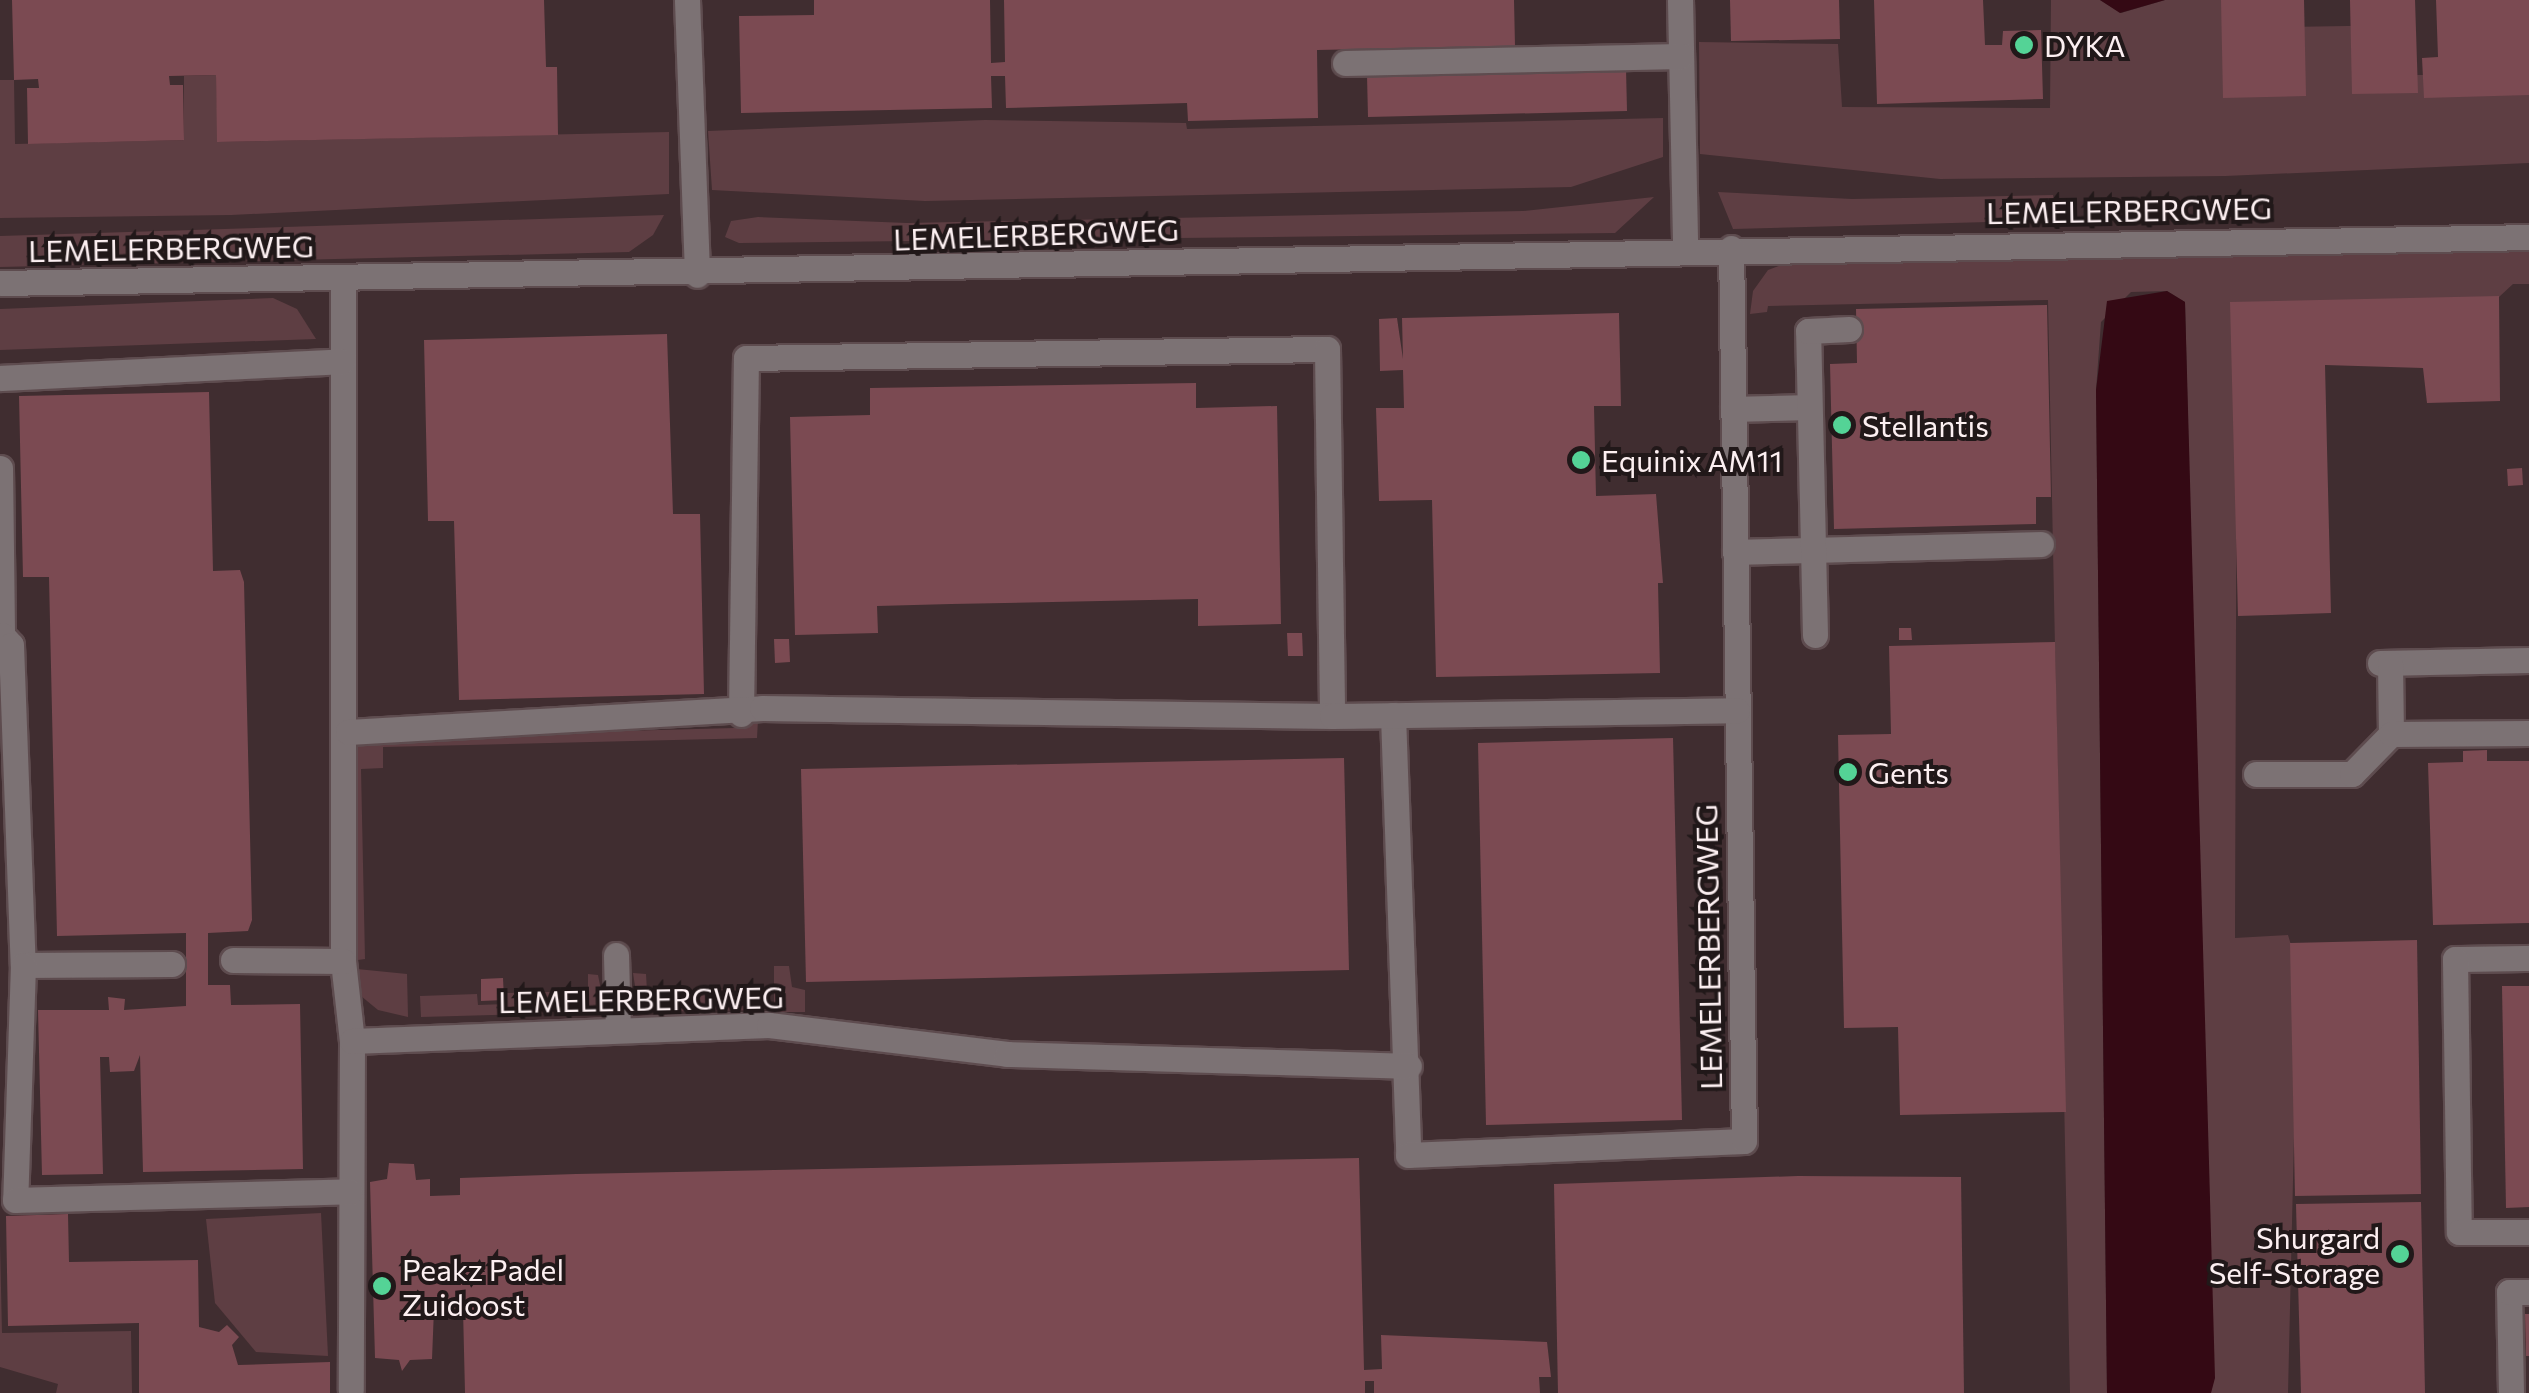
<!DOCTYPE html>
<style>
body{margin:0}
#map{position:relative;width:2529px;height:1393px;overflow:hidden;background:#402d30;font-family:Commissioner,sans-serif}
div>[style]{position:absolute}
.green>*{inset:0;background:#5e3e43}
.water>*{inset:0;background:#340914}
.building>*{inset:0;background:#7b4a52}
.roads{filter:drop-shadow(2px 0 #5e4c4f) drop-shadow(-2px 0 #5e4c4f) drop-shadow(0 2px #5e4c4f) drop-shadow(0 -2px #5e4c4f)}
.minor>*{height:25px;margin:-12.5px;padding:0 12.5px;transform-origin:12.5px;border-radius:12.5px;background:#7c7274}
.dots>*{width:28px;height:28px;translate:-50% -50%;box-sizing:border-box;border:5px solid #211819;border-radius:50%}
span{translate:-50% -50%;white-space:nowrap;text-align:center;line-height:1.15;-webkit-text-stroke:8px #211819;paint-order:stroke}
.poi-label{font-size:30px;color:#fceff1}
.left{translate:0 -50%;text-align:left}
.right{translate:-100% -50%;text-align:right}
.street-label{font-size:30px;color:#fceff1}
</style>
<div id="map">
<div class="green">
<i style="clip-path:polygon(2051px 0,2100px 0,2121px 13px,2165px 0,2227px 0,2228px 28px,2409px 25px,2409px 75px,2529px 75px,2529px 163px,2225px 176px,1940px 179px,1700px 154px,1699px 42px,1838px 44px,1842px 107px,2050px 108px)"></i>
<i style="clip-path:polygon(216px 75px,218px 142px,669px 132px,669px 194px,231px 215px,0 218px,0 80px,14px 80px,15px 144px,184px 140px,184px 76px)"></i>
<i style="clip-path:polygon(1663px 118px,1663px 157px,1571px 187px,925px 201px,712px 190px,708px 131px,985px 120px,1186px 123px,1187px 129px)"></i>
<i style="clip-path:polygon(1718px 192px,1852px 199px,2053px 195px,2058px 220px,1733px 229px)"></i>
<i style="clip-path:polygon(1654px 197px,1615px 233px,739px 243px,725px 237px,731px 221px,758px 217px,907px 223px,1523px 211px)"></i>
<i style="clip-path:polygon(664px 215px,653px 235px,629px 252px,0 267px,0 236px)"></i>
<i style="clip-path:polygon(2529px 248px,2529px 284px,2513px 284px,2499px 297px,2237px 304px,2235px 938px,2288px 935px,2298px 968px,2288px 1393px,2211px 1393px,2185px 302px,2167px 291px,2131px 292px,2101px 322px,2096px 390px,2107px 1393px,2070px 1393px,2048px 300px,1768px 306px,1767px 312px,1750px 314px,1753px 291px,1768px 270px,1787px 263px)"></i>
<i style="clip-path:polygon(273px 298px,297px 309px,316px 339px,0 350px,0 309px)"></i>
<i style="clip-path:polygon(758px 720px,757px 738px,383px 747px,383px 768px,361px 769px,365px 959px,358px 960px,354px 795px,356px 747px,365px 738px,734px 728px)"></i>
<i style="clip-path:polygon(774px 966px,789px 966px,792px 987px,805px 990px,805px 1012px,774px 1012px)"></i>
<i style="clip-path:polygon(357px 969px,407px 974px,408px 1017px,378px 1010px,361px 996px)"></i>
<i style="clip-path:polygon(633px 973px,646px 974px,647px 991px,769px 988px,767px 1010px,639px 1012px)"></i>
<i style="clip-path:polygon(588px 974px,598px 975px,603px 1000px,592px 1012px,421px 1017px,420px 996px,477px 994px,478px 1005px,506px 1004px,507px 993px,588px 991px)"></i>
<i style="clip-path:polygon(321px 1213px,328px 1356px,256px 1352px,215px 1303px,206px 1219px)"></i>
<i style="clip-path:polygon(0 1243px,2px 1333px,131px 1331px,132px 1393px,56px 1393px,58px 1384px,0 1367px)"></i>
</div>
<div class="water">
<i style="clip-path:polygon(2100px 0,2165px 0,2120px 13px)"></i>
<i style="clip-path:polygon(2167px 291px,2185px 302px,2215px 1378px,2211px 1393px,2107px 1393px,2096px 390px,2107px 301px)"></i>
</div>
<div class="building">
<i style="clip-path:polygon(12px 0,544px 0,546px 67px,557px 67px,558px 135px,217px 142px,216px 75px,169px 76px,170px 85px,183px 85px,184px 140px,28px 144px,27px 88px,39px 88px,38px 79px,14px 80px)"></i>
<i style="clip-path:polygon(814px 0,990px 0,991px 63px,1005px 62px,1004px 0,1514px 0,1515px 46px,1317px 50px,1318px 118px,1188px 121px,1187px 103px,1006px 108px,1005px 76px,991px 76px,992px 108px,741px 113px,739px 16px,814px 15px)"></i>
<i style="clip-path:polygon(1730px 0,1839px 0,1840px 39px,1731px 41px)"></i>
<i style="clip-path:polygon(1874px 0,1983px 0,1985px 45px,2002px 45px,2003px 31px,2041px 30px,2043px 99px,1877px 104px)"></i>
<i style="clip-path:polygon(2221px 0,2304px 0,2306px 96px,2223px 98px)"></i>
<i style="clip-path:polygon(2350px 0,2415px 0,2418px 93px,2352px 94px)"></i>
<i style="clip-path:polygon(2436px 0,2529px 0,2529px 95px,2424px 98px,2422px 58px,2438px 57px)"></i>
<i style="clip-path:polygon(1626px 69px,1627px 111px,1368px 117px,1367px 75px)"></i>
<i style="clip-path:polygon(2499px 296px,2500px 401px,2427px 403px,2423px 368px,2325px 365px,2331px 613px,2238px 616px,2230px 302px)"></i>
<i style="clip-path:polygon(2047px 305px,2051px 497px,2036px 497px,2036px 524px,1834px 529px,1830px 364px,1857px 363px,1856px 309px)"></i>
<i style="clip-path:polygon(1619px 313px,1621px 406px,1594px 406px,1596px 496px,1656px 494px,1663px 583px,1658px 583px,1660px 673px,1436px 677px,1432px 500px,1379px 501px,1376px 408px,1404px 408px,1403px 370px,1380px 371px,1379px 319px,1397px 318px,1403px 359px,1402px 318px)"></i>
<i style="clip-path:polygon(667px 334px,673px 514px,700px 514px,704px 694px,459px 700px,454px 521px,428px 521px,424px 340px)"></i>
<i style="clip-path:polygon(1196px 383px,1196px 408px,1277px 406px,1281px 624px,1198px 626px,1198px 599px,951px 604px,877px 606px,878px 633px,795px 635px,790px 417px,870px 415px,870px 388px)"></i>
<i style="clip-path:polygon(209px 392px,213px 571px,240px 570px,244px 582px,252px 920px,248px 931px,208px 933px,208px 985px,230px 985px,231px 1005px,300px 1004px,303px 1169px,143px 1172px,140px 1055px,134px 1071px,110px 1072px,109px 1057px,100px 1057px,103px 1174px,42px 1175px,38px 1010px,109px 1010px,108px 997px,125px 999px,124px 1010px,186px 1006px,186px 933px,57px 936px,49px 577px,23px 577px,19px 396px)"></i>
<i style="clip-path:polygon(2522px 468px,2523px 485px,2508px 486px,2507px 469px)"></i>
<i style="clip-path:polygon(1899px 628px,1911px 628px,1912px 640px,1899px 640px)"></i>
<i style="clip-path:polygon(1287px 633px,1302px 633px,1303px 656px,1288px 656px)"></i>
<i style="clip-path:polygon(774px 639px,789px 639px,790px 662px,775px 663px)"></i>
<i style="clip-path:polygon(2055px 642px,2066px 1112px,1900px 1115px,1898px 1027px,1844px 1028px,1838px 735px,1891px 734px,1889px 646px)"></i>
<i style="clip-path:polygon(1673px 738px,1682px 1120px,1486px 1125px,1478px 743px)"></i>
<i style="clip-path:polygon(2487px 750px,2487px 761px,2529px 761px,2529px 923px,2433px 925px,2428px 763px,2463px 762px,2463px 751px)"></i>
<i style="clip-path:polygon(1344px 758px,1349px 970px,806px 982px,801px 769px)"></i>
<i style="clip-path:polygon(2417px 940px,2421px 1194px,2295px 1196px,2290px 943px)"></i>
<i style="clip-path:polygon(503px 978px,504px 1000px,481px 1001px,481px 979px)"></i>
<i style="clip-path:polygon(2502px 986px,2529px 986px,2529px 1207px,2506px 1208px)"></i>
<i style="clip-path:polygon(1359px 1158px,1364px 1370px,1382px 1369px,1381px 1335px,1547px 1342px,1551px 1377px,1539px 1377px,1540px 1393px,1374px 1393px,1374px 1381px,1365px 1381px,1365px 1393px,465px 1393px,463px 1309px,434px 1309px,432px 1359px,410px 1360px,402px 1371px,399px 1360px,375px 1358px,370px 1182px,387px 1179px,389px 1163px,414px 1164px,416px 1180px,430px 1179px,430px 1196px,460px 1195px,460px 1178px,576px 1174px)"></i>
<i style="clip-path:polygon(1798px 1176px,1961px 1177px,1964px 1393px,1558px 1393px,1554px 1184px)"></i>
<i style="clip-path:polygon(2421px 1202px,2425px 1393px,2301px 1393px,2296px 1204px)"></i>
<i style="clip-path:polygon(68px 1214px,69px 1262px,198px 1260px,199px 1327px,219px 1332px,227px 1325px,239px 1337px,232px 1345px,238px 1365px,330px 1362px,330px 1393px,139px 1393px,139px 1323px,8px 1326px,6px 1216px)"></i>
<i style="clip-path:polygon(2525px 1314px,2529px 1314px,2529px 1356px,2526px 1356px)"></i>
</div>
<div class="roads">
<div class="minor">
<i style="left:687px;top:0;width:275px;rotate:87.9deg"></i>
<i style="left:1680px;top:0;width:249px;rotate:88.8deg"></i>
<i style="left:1345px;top:63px;width:336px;rotate:-1.2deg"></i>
<i style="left:343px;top:278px;width:683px;rotate:90deg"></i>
<i style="left:343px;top:961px;width:81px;rotate:83.6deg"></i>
<i style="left:352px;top:1041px;width:349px;rotate:90.2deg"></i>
<i style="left:0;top:283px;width:2529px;rotate:-1.04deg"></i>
<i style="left:0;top:378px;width:343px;rotate:-2.8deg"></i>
<i style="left:1733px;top:409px;width:76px;rotate:-1.5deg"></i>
<i style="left:0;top:468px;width:167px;rotate:89.3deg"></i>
<i style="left:2px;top:635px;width:13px;rotate:48deg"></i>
<i style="left:11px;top:645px;width:320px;rotate:87.9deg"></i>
<i style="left:1735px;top:552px;width:306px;rotate:-1.5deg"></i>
<i style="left:1815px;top:635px;width:304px;rotate:-91.3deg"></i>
<i style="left:1808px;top:331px;width:41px;rotate:-2.8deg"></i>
<i style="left:2380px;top:663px;width:149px;rotate:-1.2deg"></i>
<i style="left:2390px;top:663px;width:71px;rotate:89.2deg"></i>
<i style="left:741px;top:714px;width:356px;rotate:-89.2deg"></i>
<i style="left:746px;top:358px;width:581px;rotate:-0.89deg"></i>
<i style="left:1327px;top:349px;width:367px;rotate:89.2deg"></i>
<i style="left:1393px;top:715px;width:440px;rotate:88deg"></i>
<i style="left:1408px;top:1155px;width:336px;rotate:-2.4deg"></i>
<i style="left:1744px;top:1141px;width:893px;rotate:-90.83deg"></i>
<i style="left:348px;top:732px;width:415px;rotate:-3.3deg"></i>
<i style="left:762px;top:708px;width:570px;rotate:0.8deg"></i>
<i style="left:1332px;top:716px;width:405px;rotate:-0.8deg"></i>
<i style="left:2256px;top:774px;width:96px"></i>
<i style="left:2352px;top:774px;width:56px;rotate:-45.7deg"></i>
<i style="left:2391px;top:734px;width:138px;rotate:-0.4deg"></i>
<i style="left:616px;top:955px;width:74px;rotate:88.5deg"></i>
<i style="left:2529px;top:958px;width:74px;rotate:179.2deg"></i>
<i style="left:2455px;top:959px;width:273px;rotate:89.2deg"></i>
<i style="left:2459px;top:1232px;width:70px"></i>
<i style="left:233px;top:960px;width:110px;rotate:0.5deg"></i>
<i style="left:172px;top:964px;width:149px;rotate:179.6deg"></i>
<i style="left:23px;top:965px;width:235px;rotate:91.9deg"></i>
<i style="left:15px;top:1200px;width:335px;rotate:-1.5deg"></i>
<i style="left:352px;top:1041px;width:417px;rotate:-2.2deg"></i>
<i style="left:769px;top:1025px;width:240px;rotate:6.9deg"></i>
<i style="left:1007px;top:1054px;width:402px;rotate:1.7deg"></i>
<i style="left:2511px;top:1393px;width:101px;rotate:-91.1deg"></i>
<i style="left:2509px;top:1292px;width:20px"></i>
</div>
</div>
<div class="dots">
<i style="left:2024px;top:45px;background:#54d396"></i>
<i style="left:1842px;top:425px;background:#54d396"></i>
<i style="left:1581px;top:460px;background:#54d396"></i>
<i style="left:1848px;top:772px;background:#54d396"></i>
<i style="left:2400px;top:1254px;background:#54d396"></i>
<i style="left:382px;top:1286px;background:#54d396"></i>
</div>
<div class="poi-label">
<span class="left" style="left:2044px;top:45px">DYKA</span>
<span class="left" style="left:1862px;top:425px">Stellantis</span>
<span class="left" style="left:1601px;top:460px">Equinix AM11</span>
<span class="left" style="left:1868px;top:772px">Gents</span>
<span class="right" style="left:2380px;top:1254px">Shurgard<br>Self-Storage</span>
<span class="left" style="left:402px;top:1286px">Peakz Padel<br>Zuidoost</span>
</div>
<div class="street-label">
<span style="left:2129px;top:210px;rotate:-1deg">LEMELERBERGWEG</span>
<span style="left:1036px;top:234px;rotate:-2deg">LEMELERBERGWEG</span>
<span style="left:171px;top:248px;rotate:-1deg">LEMELERBERGWEG</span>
<span style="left:1708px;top:947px;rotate:-91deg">LEMELERBERGWEG</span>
<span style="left:641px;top:999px;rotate:-1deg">LEMELERBERGWEG</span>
</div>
</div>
